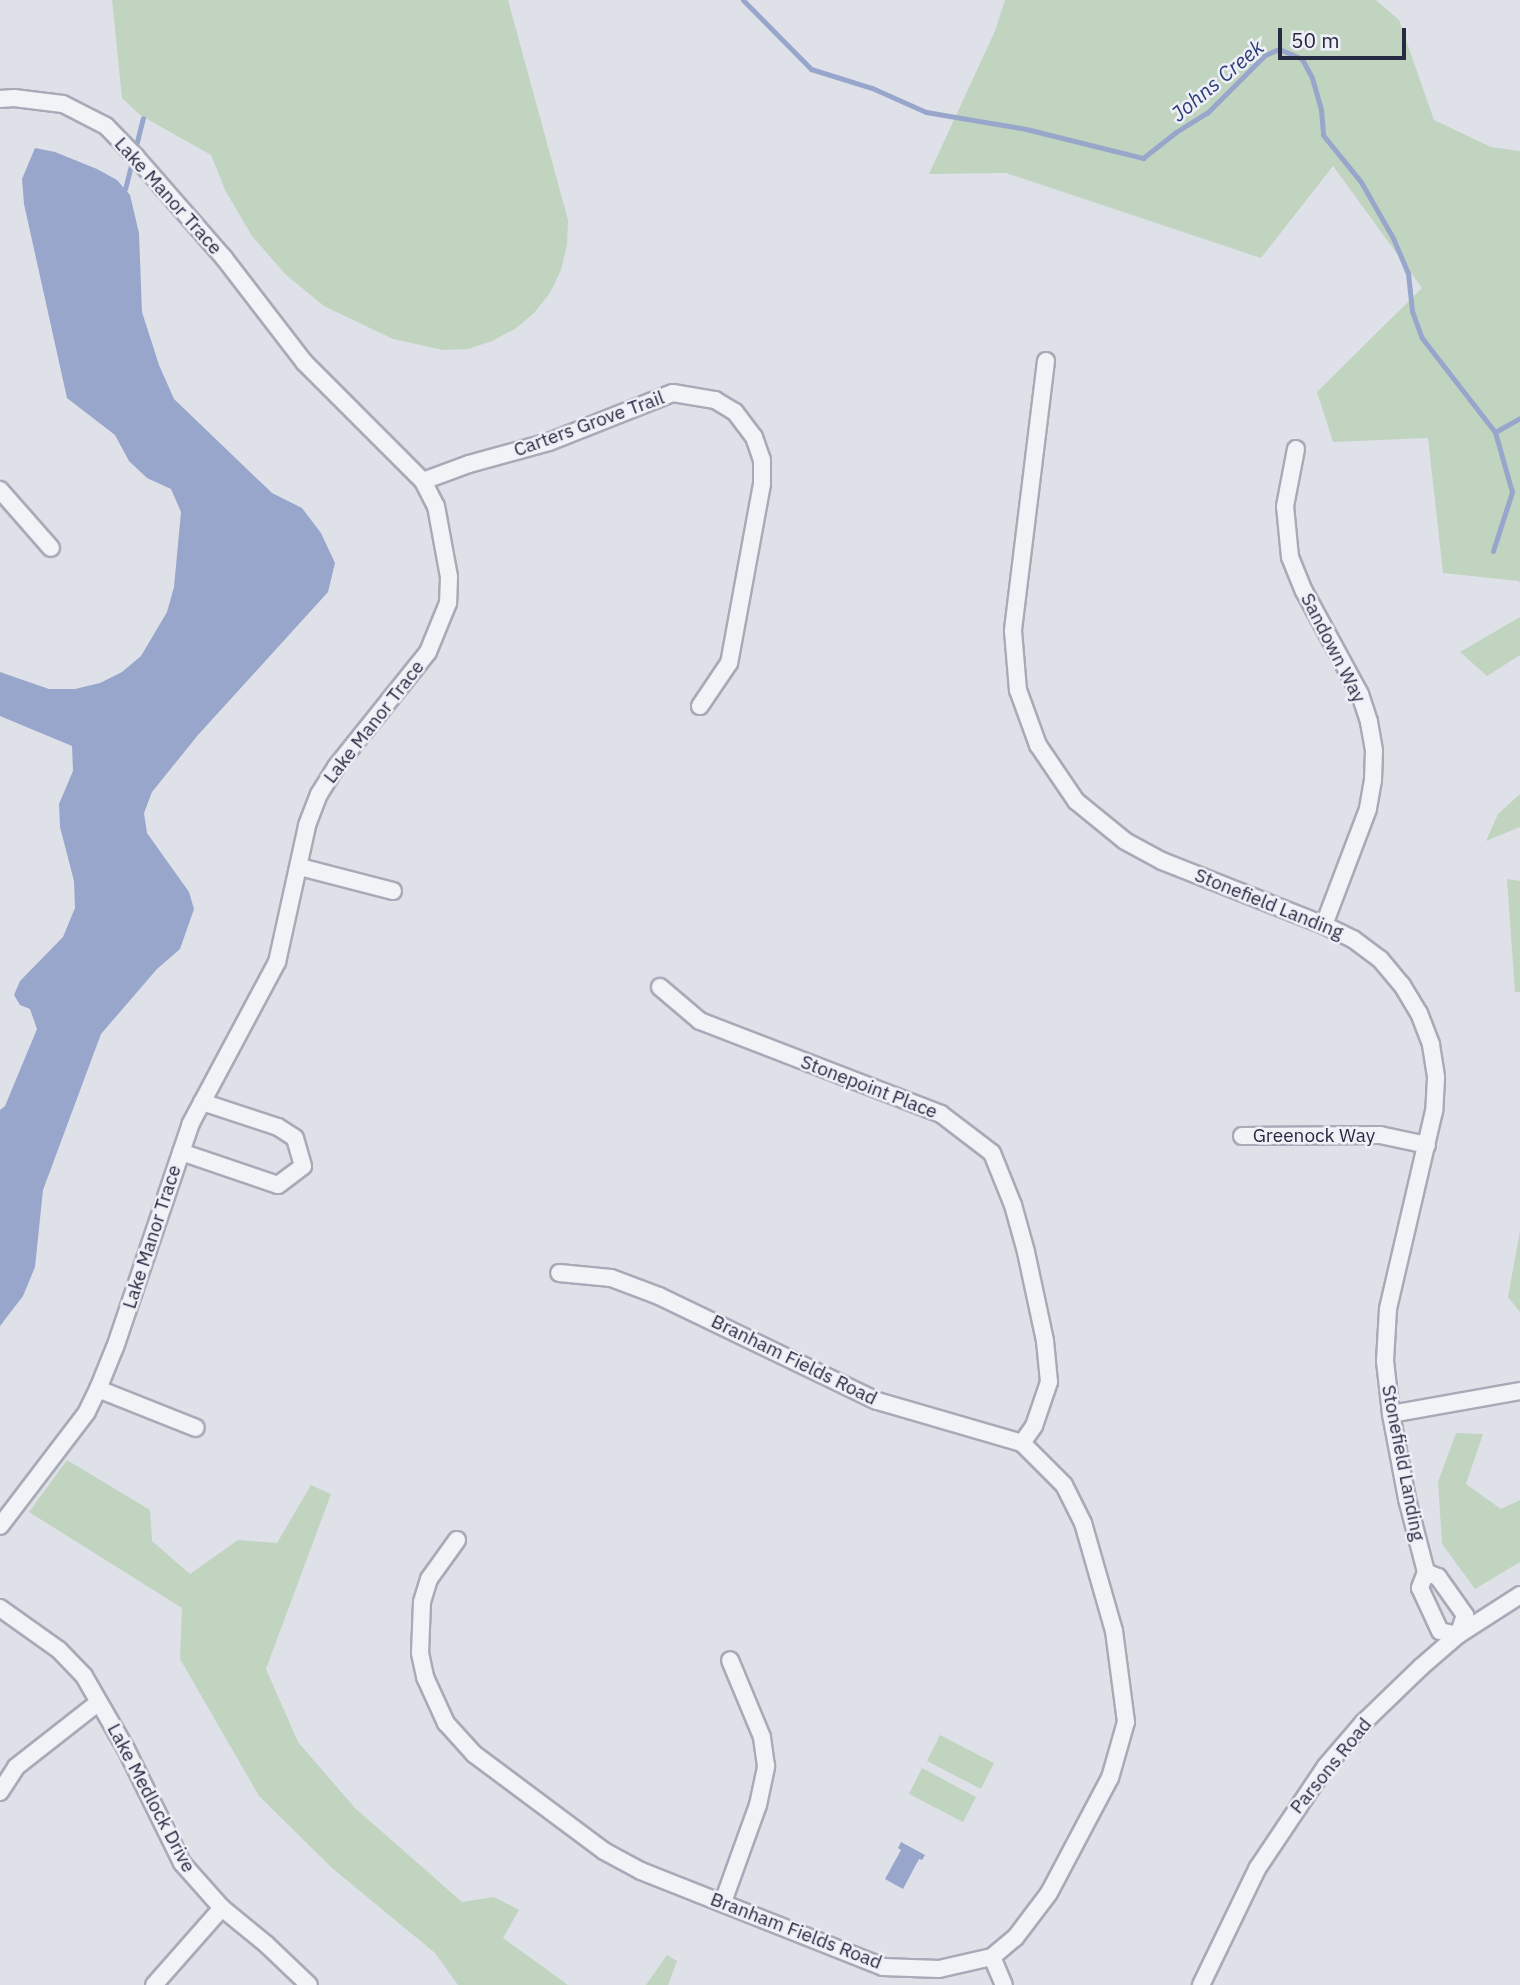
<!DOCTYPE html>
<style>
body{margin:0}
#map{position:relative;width:1520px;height:1985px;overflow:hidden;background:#dfe1e9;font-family:"IBM Plex Sans",sans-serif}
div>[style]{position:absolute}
.green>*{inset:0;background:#c0d4c0}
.water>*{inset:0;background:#98a6cc}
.stream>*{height:5px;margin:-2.5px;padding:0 2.5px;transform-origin:2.5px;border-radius:2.5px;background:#98a6cc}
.roads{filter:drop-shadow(2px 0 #a8aab7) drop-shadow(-2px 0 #a8aab7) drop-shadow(0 2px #a8aab7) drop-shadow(0 -2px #a8aab7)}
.minor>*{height:16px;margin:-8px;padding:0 8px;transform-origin:8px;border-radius:8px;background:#f2f3f7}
span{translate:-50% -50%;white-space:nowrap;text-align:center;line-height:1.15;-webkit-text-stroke:5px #eff0f7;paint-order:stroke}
.street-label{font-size:19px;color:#272b42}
.water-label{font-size:21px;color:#2e4078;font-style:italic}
.scale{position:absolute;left:1278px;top:28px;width:128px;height:32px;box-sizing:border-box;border:4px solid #272b42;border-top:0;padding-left:9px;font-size:21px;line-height:24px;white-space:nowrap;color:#272b42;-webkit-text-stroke:5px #eff0f7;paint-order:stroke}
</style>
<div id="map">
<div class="green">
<i style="clip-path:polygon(112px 0,508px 0,568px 220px,567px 245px,561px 270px,550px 293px,534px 313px,515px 329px,492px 341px,468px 349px,443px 350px,393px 339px,324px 306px,285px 274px,252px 236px,226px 192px,211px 155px,140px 115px,122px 98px)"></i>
<i style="clip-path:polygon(1005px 0,1376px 0,1399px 20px,1434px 120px,1491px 147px,1520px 151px,1520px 584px,1519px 581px,1443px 573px,1428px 438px,1333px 442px,1317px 392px,1422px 288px,1333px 166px,1261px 258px,1006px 173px,929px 174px,995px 31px)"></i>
<i style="clip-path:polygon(1520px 617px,1520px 655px,1487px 676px,1460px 652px)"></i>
<i style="clip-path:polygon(1520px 794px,1520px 827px,1486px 841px,1498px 814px)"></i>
<i style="clip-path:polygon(1507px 879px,1520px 881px,1520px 992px,1515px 992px)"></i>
<i style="clip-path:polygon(1520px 1231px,1520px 1312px,1508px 1297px)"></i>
<i style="clip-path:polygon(1456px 1433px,1483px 1434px,1466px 1484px,1501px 1509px,1520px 1500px,1520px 1562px,1475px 1589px,1442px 1544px,1438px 1482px)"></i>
<i style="clip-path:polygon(67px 1460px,150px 1510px,152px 1541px,190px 1574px,238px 1540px,277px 1543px,311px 1485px,331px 1494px,266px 1669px,298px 1742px,355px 1808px,462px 1902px,494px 1897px,519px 1910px,503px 1938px,568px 1985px,458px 1985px,435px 1953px,332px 1868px,259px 1796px,180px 1659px,182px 1608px,29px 1512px)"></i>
<i style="clip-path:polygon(940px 1735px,994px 1763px,981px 1789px,927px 1761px)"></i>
<i style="clip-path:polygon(922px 1768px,976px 1797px,963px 1822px,909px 1794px)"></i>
<i style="clip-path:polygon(667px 1955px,677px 1961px,668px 1985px,646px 1985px)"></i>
</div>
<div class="water">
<i style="clip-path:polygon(35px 148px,55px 152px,97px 169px,117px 180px,130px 195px,139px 233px,142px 312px,159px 365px,174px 399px,272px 493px,302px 508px,321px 533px,335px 563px,328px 592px,198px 735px,152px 792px,144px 813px,147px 833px,189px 892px,194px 909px,180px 949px,157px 969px,101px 1034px,43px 1190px,35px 1267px,23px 1296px,0 1326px,0 1110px,5px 1106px,37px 1029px,30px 1009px,20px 1005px,14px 995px,20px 981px,63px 937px,75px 908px,74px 881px,60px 827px,59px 804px,73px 771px,72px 746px,0 716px,0 672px,49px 689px,75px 689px,100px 683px,122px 672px,141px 656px,167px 612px,174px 587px,181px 512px,171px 489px,147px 478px,129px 461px,115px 435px,67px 398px,24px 204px,22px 179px)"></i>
<i style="clip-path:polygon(901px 1842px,925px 1855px,922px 1860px,919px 1859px,903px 1889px,885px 1879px,901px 1850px,898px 1848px)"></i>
</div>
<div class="stream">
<i style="left:743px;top:0;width:97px;rotate:45.4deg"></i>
<i style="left:811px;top:69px;width:64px;rotate:17.3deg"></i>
<i style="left:872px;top:88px;width:59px;rotate:24deg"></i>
<i style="left:926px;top:112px;width:101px;rotate:9.6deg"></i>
<i style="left:1026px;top:129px;width:121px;rotate:13.9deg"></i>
<i style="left:1143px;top:158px;width:42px;rotate:-38.2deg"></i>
<i style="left:1176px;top:132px;width:36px;rotate:-32deg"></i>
<i style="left:1207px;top:113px;width:82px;rotate:-45deg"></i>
<i style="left:1265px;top:55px;width:15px;rotate:-23deg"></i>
<i style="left:1279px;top:49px;width:25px;rotate:23deg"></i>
<i style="left:1302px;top:59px;width:21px;rotate:62deg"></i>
<i style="left:1312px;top:78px;width:33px;rotate:74deg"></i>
<i style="left:1321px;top:110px;width:25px;rotate:85deg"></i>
<i style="left:1323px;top:135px;width:60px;rotate:51deg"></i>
<i style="left:1361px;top:182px;width:64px;rotate:60.3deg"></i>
<i style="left:1393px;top:238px;width:38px;rotate:67deg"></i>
<i style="left:1408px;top:273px;width:38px;rotate:84deg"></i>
<i style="left:1412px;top:311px;width:29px;rotate:70deg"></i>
<i style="left:1422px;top:338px;width:119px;rotate:52.2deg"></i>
<i style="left:1495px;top:432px;width:62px;rotate:74.2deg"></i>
<i style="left:1512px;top:492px;width:62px;rotate:107.9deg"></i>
<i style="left:125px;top:189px;width:73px;rotate:-75.8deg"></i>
<i style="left:1495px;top:432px;width:29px;rotate:-29deg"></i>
</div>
<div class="roads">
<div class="minor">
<i style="left:0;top:99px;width:14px;rotate:-4deg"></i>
<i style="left:14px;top:98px;width:49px;rotate:7deg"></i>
<i style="left:63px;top:104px;width:48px;rotate:27.1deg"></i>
<i style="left:106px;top:126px;width:43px;rotate:45.9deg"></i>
<i style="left:136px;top:157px;width:134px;rotate:48.9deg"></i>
<i style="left:224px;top:258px;width:131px;rotate:52.4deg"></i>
<i style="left:304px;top:362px;width:168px;rotate:45deg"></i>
<i style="left:423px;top:481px;width:28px;rotate:63deg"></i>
<i style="left:436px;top:506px;width:72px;rotate:79.6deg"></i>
<i style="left:449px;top:577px;width:26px;rotate:92deg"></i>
<i style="left:448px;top:603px;width:53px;rotate:112.2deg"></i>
<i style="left:428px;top:652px;width:147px;rotate:128.7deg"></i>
<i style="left:336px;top:767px;width:32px;rotate:122deg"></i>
<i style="left:319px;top:794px;width:34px;rotate:111deg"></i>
<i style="left:307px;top:826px;width:139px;rotate:102.4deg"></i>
<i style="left:277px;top:962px;width:183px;rotate:118.1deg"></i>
<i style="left:191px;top:1123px;width:237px;rotate:108.7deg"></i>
<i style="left:115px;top:1347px;width:45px;rotate:112deg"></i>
<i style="left:98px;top:1389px;width:25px;rotate:116deg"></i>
<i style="left:87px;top:1412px;width:143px;rotate:127.3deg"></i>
<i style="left:1046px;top:361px;width:272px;rotate:97deg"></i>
<i style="left:1013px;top:631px;width:59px;rotate:85.2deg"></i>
<i style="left:1018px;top:690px;width:59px;rotate:70deg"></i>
<i style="left:1038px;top:745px;width:68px;rotate:55.8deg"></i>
<i style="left:1076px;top:801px;width:63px;rotate:39.2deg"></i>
<i style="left:1125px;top:841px;width:42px;rotate:28.4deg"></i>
<i style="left:1162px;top:861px;width:174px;rotate:21.6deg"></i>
<i style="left:1324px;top:925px;width:32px;rotate:26deg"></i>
<i style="left:1353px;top:939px;width:34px;rotate:37deg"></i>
<i style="left:1380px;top:959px;width:34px;rotate:50deg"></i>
<i style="left:1402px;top:985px;width:33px;rotate:59deg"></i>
<i style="left:1419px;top:1013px;width:34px;rotate:69deg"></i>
<i style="left:1431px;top:1045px;width:33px;rotate:81deg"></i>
<i style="left:1436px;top:1078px;width:33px;rotate:93deg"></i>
<i style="left:1434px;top:1111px;width:203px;rotate:103.1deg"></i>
<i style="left:1388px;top:1309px;width:52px;rotate:93.3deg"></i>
<i style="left:1385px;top:1361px;width:53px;rotate:83.5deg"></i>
<i style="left:1391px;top:1414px;width:86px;rotate:79.3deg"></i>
<i style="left:1407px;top:1499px;width:75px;rotate:75.4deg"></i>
<i style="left:1426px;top:1572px;width:17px;rotate:111deg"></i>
<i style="left:1420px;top:1588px;width:47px;rotate:65.1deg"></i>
<i style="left:1440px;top:1631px;width:18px;rotate:13deg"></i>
<i style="left:1296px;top:449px;width:58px;rotate:100.9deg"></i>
<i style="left:1285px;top:506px;width:51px;rotate:84.4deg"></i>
<i style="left:1290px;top:557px;width:37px;rotate:68deg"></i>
<i style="left:1304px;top:591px;width:117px;rotate:61.5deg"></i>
<i style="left:1360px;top:694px;width:29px;rotate:72deg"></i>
<i style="left:1369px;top:722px;width:29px;rotate:80deg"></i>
<i style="left:1374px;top:751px;width:29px;rotate:92deg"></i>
<i style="left:1373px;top:780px;width:29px;rotate:100deg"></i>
<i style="left:1368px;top:809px;width:124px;rotate:110.8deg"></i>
<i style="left:423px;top:481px;width:49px;rotate:-20.3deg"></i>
<i style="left:469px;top:464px;width:83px;rotate:-15.4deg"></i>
<i style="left:549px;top:442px;width:133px;rotate:-21.6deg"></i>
<i style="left:673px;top:393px;width:43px;rotate:9.5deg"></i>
<i style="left:715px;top:400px;width:23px;rotate:31deg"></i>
<i style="left:735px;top:412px;width:31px;rotate:53deg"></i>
<i style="left:754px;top:437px;width:24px;rotate:71deg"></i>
<i style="left:762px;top:460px;width:24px;rotate:90deg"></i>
<i style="left:762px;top:484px;width:182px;rotate:100.4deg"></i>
<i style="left:729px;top:663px;width:52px;rotate:124deg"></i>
<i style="left:0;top:490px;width:77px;rotate:48.7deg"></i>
<i style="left:300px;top:867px;width:96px;rotate:14.5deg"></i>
<i style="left:660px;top:987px;width:52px;rotate:40.4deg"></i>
<i style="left:700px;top:1021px;width:258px;rotate:21.1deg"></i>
<i style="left:941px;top:1114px;width:64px;rotate:37.4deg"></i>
<i style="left:992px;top:1153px;width:56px;rotate:68deg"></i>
<i style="left:1013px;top:1205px;width:49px;rotate:74.5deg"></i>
<i style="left:1026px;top:1252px;width:91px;rotate:77.9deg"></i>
<i style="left:1045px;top:1341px;width:41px;rotate:84.4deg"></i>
<i style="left:1049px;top:1382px;width:46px;rotate:108.8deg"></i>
<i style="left:1034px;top:1426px;width:21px;rotate:125deg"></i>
<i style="left:1242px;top:1136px;width:138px;rotate:-0.4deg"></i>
<i style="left:1380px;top:1135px;width:48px;rotate:12deg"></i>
<i style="left:181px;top:1152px;width:102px;rotate:18.8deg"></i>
<i style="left:278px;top:1185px;width:31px;rotate:-37deg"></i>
<i style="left:303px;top:1166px;width:29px;rotate:-106deg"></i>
<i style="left:295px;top:1138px;width:20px;rotate:-147deg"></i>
<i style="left:278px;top:1127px;width:80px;rotate:-161.8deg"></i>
<i style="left:98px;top:1389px;width:105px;rotate:21.7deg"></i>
<i style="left:1391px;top:1414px;width:131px;rotate:-10.1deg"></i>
<i style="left:457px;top:1540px;width:48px;rotate:125.7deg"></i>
<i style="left:429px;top:1579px;width:24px;rotate:107deg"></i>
<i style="left:422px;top:1602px;width:51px;rotate:92.2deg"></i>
<i style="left:420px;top:1653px;width:25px;rotate:78deg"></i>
<i style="left:425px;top:1677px;width:51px;rotate:65.5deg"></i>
<i style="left:446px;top:1723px;width:42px;rotate:47.9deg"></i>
<i style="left:474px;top:1754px;width:162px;rotate:36.7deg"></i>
<i style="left:604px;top:1851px;width:42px;rotate:28.4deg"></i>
<i style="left:641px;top:1871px;width:260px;rotate:21.6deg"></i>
<i style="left:883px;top:1967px;width:56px;rotate:2deg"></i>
<i style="left:939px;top:1969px;width:54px;rotate:-12.8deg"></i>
<i style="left:992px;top:1957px;width:30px;rotate:-40deg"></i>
<i style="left:1015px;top:1938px;width:56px;rotate:-52.9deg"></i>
<i style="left:1049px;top:1893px;width:130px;rotate:-62.1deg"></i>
<i style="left:1110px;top:1778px;width:58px;rotate:-74.1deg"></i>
<i style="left:1126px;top:1722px;width:92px;rotate:-97.5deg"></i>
<i style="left:1114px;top:1631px;width:112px;rotate:-106deg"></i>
<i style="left:1083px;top:1523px;width:42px;rotate:-116.6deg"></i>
<i style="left:1064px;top:1485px;width:59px;rotate:-135deg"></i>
<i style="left:1022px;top:1443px;width:151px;rotate:-163.8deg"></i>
<i style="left:877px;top:1401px;width:242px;rotate:-154.3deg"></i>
<i style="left:659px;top:1296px;width:51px;rotate:-159.4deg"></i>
<i style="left:611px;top:1278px;width:52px;rotate:-174.5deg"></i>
<i style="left:1426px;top:1572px;width:13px;rotate:23deg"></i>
<i style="left:1438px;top:1577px;width:47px;rotate:54.6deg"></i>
<i style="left:1465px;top:1615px;width:21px;rotate:109deg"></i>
<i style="left:0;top:1608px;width:72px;rotate:35.4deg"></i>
<i style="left:59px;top:1650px;width:36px;rotate:46deg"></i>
<i style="left:84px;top:1676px;width:84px;rotate:60.1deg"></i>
<i style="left:126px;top:1749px;width:127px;rotate:63.8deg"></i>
<i style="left:182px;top:1863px;width:60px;rotate:48.4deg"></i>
<i style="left:222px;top:1908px;width:57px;rotate:39.3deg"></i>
<i style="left:266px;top:1944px;width:59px;rotate:43.6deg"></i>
<i style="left:0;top:1792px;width:30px;rotate:-57deg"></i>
<i style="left:16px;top:1767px;width:105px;rotate:-38.1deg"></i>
<i style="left:723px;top:1902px;width:103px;rotate:-70.2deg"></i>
<i style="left:758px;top:1805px;width:40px;rotate:-78deg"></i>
<i style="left:766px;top:1766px;width:29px;rotate:-98deg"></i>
<i style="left:762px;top:1737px;width:83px;rotate:-112.6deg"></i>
<i style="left:992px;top:1957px;width:30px;rotate:67deg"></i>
<i style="left:154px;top:1985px;width:103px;rotate:-48.6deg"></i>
<i style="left:1201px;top:1985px;width:129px;rotate:-64.2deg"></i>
<i style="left:1257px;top:1869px;width:124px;rotate:-56.2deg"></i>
<i style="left:1326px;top:1766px;width:57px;rotate:-49.3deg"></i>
<i style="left:1363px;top:1723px;width:81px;rotate:-44deg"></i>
<i style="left:1421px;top:1667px;width:49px;rotate:-40.9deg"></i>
<i style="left:1458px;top:1635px;width:74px;rotate:-32.8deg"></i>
</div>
</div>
<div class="street-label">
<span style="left:168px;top:196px;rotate:48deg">Lake Manor Trace</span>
<span style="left:589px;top:424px;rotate:-20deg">Carters Grove Trail</span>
<span style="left:1333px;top:648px;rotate:63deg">Sandown Way</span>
<span style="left:374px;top:722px;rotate:-52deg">Lake Manor Trace</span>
<span style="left:1269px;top:904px;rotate:22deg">Stonefield Landing</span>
<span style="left:869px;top:1087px;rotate:21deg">Stonepoint Place</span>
<span style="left:1314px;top:1136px">Greenock Way</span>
<span style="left:152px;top:1237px;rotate:-72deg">Lake Manor Trace</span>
<span style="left:794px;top:1360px;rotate:26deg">Branham Fields Road</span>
<span style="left:1403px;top:1463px;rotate:79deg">Stonefield Landing</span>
<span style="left:1331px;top:1766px;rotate:-51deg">Parsons Road</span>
<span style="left:151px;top:1798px;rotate:62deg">Lake Medlock Drive</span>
<span style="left:796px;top:1931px;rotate:21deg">Branham Fields Road</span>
</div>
<div class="water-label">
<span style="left:1217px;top:80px;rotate:-40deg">Johns Creek</span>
</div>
<div class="scale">50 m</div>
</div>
